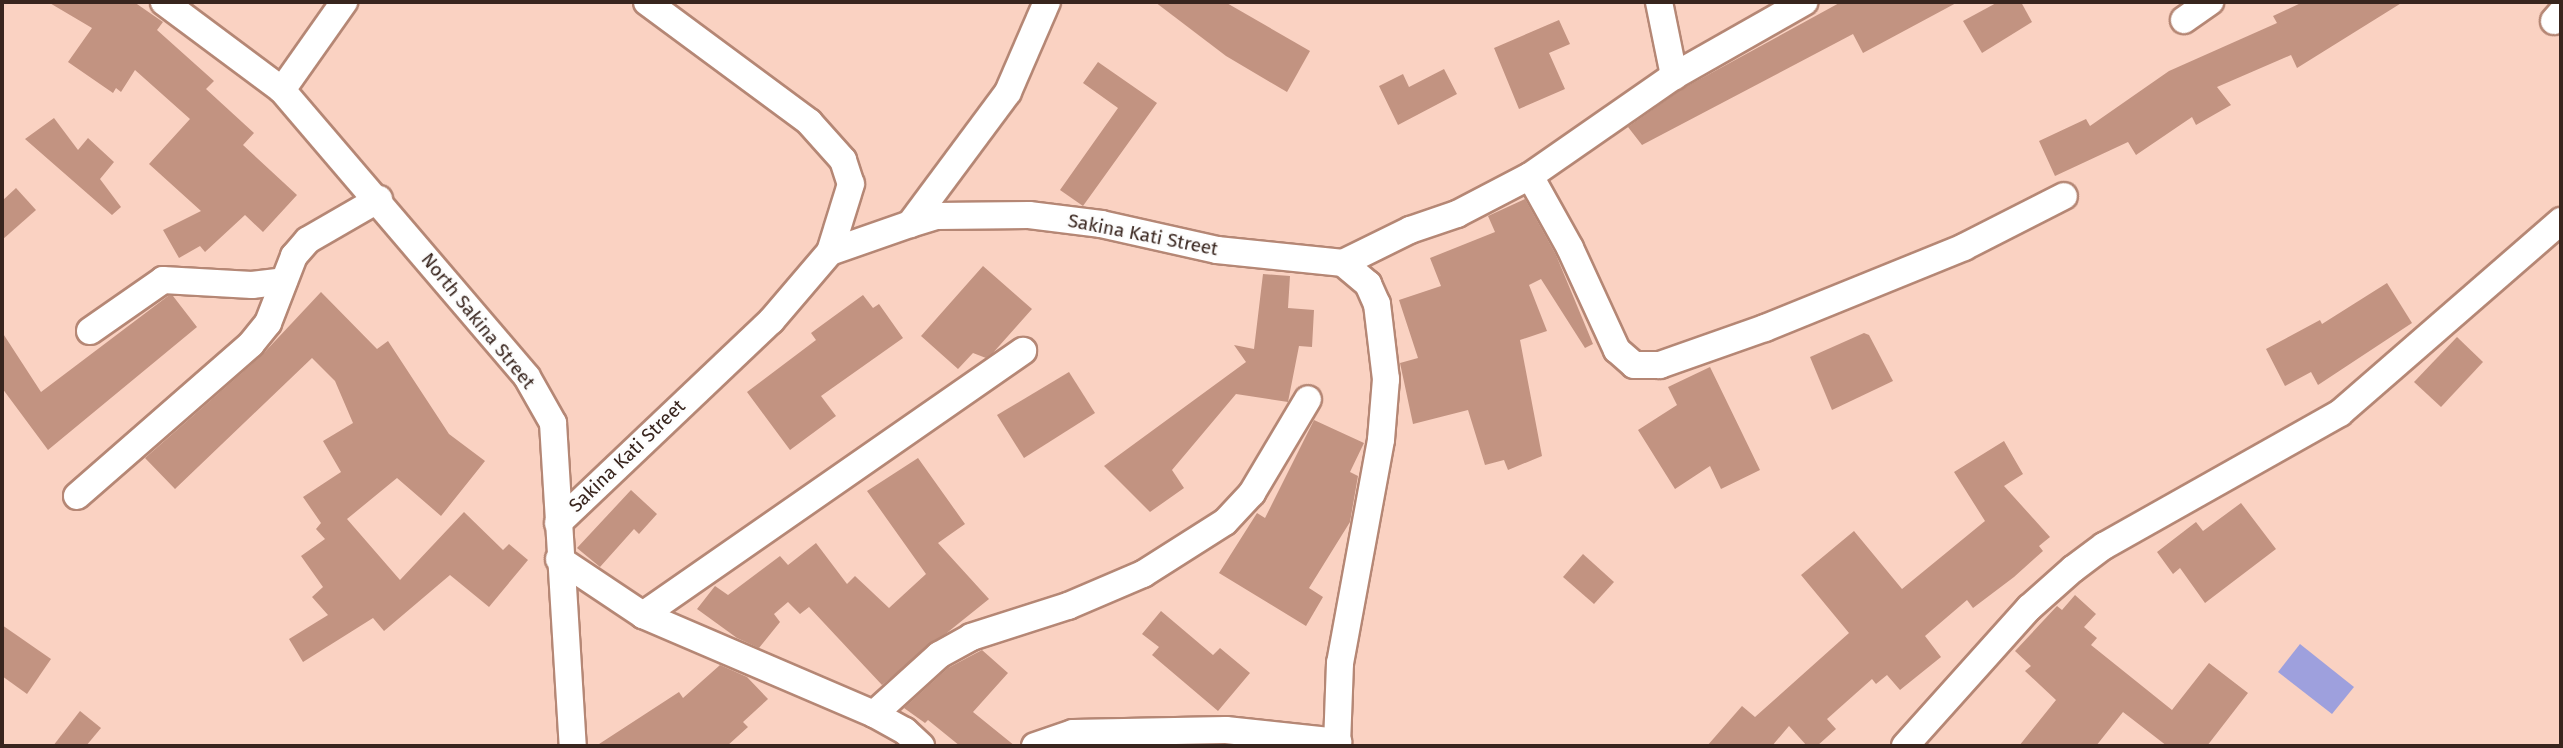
<!DOCTYPE html>
<style>
body{margin:0}
#map{position:relative;width:2563px;height:748px;overflow:hidden;background:#fad2c2;font-family:"Fira Sans",sans-serif}
div>[style]{position:absolute}
.water>*{inset:0;background:#9ea0dd}
.building>*{inset:0;background:#c29381}
.roads{filter:drop-shadow(2px 0 #b58775) drop-shadow(-2px 0 #b58775) drop-shadow(0 2px #b58775) drop-shadow(0 -2px #b58775)}
.minor>*{height:26px;margin:-13px;padding:0 13px;transform-origin:13px;border-radius:13px;background:#fff}
span{translate:-50% -50%;white-space:nowrap;text-align:center;line-height:1.15;-webkit-text-stroke:5px #fdfdfd;paint-order:stroke}
.street-label{font-size:19px;color:#38251e}
.frame{position:absolute;inset:0;border:4px solid #38251e;pointer-events:none}
</style>
<div id="map">
<div class="water">
<i style="clip-path:polygon(2300px 644px,2354px 687px,2332px 714px,2278px 672px)"></i>
</div>
<div class="building">
<i style="clip-path:polygon(48px 2px,134px 2px,163px 22px,157px 30px,214px 81px,206px 89px,254px 133px,243px 145px,297px 195px,263px 232px,245px 215px,205px 252px,200px 246px,179px 258px,163px 230px,201px 211px,149px 164px,190px 119px,135px 70px,121px 92px,116px 88px,113px 93px,68px 62px,92px 28px)"></i>
<i style="clip-path:polygon(1155px 2px,1225px 2px,1310px 51px,1287px 92px,1226px 56px)"></i>
<i style="clip-path:polygon(1841px 2px,1958px 2px,1863px 53px,1853px 34px,1642px 145px,1628px 127px,1682px 89px)"></i>
<i style="clip-path:polygon(1998px 2px,2021px 2px,2032px 22px,1982px 53px,1963px 21px)"></i>
<i style="clip-path:polygon(2303px 2px,2403px 2px,2297px 68px,2291px 55px,2217px 87px,2231px 105px,2196px 125px,2192px 117px,2136px 155px,2128px 142px,2055px 176px,2039px 141px,2086px 119px,2090px 126px,2169px 71px,2277px 23px,2273px 16px)"></i>
<i style="clip-path:polygon(1559px 20px,1570px 44px,1549px 53px,1565px 89px,1519px 109px,1494px 48px)"></i>
<i style="clip-path:polygon(1098px 62px,1157px 103px,1083px 206px,1060px 190px,1118px 108px,1083px 83px)"></i>
<i style="clip-path:polygon(1444px 69px,1457px 94px,1398px 125px,1379px 86px,1403px 74px,1409px 87px)"></i>
<i style="clip-path:polygon(54px 118px,78px 150px,88px 138px,114px 162px,100px 179px,121px 207px,112px 215px,25px 139px)"></i>
<i style="clip-path:polygon(16px 188px,36px 210px,2px 240px,2px 201px)"></i>
<i style="clip-path:polygon(1525px 199px,1556px 255px,1593px 344px,1585px 348px,1541px 279px,1529px 285px,1547px 331px,1520px 340px,1542px 456px,1508px 470px,1504px 460px,1485px 465px,1468px 410px,1413px 424px,1400px 363px,1418px 358px,1399px 300px,1441px 286px,1430px 258px,1495px 232px,1488px 216px)"></i>
<i style="clip-path:polygon(983px 266px,1032px 309px,992px 354px,986px 358px,973px 353px,958px 369px,921px 336px)"></i>
<i style="clip-path:polygon(1263px 274px,1290px 276px,1288px 308px,1314px 310px,1312px 347px,1299px 346px,1288px 402px,1236px 394px,1172px 470px,1184px 488px,1150px 512px,1104px 466px,1246px 362px,1234px 345px,1254px 349px)"></i>
<i style="clip-path:polygon(2387px 283px,2412px 323px,2318px 385px,2311px 372px,2285px 386px,2266px 349px,2320px 320px,2322px 324px)"></i>
<i style="clip-path:polygon(321px 292px,377px 349px,388px 341px,449px 434px,485px 461px,441px 516px,397px 478px,347px 519px,400px 580px,464px 512px,503px 550px,509px 544px,528px 560px,489px 607px,450px 575px,384px 631px,373px 618px,303px 662px,289px 639px,328px 615px,312px 597px,323px 587px,301px 556px,325px 539px,316px 529px,321px 523px,303px 497px,341px 472px,323px 441px,353px 423px,335px 381px,312px 358px,175px 489px,145px 458px,261px 356px)"></i>
<i style="clip-path:polygon(863px 295px,873px 308px,879px 304px,903px 338px,821px 396px,836px 416px,790px 450px,747px 392px,816px 340px,811px 333px)"></i>
<i style="clip-path:polygon(168px 296px,173px 296px,197px 327px,48px 450px,2px 388px,2px 332px,41px 392px)"></i>
<i style="clip-path:polygon(1864px 333px,1869px 335px,1893px 381px,1832px 410px,1810px 357px)"></i>
<i style="clip-path:polygon(2457px 337px,2483px 362px,2441px 407px,2414px 382px)"></i>
<i style="clip-path:polygon(1710px 367px,1760px 470px,1721px 489px,1710px 466px,1675px 489px,1638px 430px,1677px 405px,1668px 387px)"></i>
<i style="clip-path:polygon(1069px 372px,1095px 413px,1024px 458px,997px 415px)"></i>
<i style="clip-path:polygon(1314px 420px,1364px 443px,1350px 472px,1358px 476px,1350px 522px,1309px 588px,1323px 597px,1306px 626px,1219px 573px,1257px 513px,1265px 518px)"></i>
<i style="clip-path:polygon(2004px 441px,2023px 474px,2004px 486px,2050px 537px,2039px 546px,2043px 551px,2014px 577px,1973px 608px,1967px 600px,1925px 636px,1941px 657px,1900px 690px,1887px 675px,1876px 684px,1872px 679px,1827px 719px,1836px 729px,1817px 746px,1807px 746px,1789px 726px,1772px 746px,1707px 746px,1742px 706px,1755px 717px,1849px 633px,1801px 575px,1854px 531px,1902px 589px,1985px 521px,1954px 472px)"></i>
<i style="clip-path:polygon(918px 458px,965px 524px,938px 543px,989px 599px,882px 685px,809px 607px,800px 614px,788px 602px,774px 614px,780px 622px,759px 648px,737px 638px,697px 609px,715px 586px,728px 595px,780px 556px,788px 565px,816px 543px,847px 584px,855px 576px,889px 608px,926px 574px,867px 491px)"></i>
<i style="clip-path:polygon(631px 490px,657px 514px,639px 534px,634px 529px,600px 567px,577px 548px)"></i>
<i style="clip-path:polygon(2241px 503px,2276px 549px,2205px 603px,2180px 568px,2173px 574px,2157px 552px,2196px 522px,2203px 531px)"></i>
<i style="clip-path:polygon(1583px 554px,1614px 582px,1594px 604px,1563px 577px)"></i>
<i style="clip-path:polygon(2075px 595px,2096px 614px,2084px 627px,2097px 638px,2091px 645px,2172px 710px,2209px 663px,2248px 693px,2207px 746px,2167px 746px,2123px 712px,2096px 746px,2019px 746px,2056px 700px,2025px 671px,2031px 666px,2015px 651px,2057px 606px,2062px 610px)"></i>
<i style="clip-path:polygon(1161px 611px,1213px 655px,1220px 648px,1250px 673px,1218px 711px,1152px 655px,1159px 647px,1142px 634px)"></i>
<i style="clip-path:polygon(2px 625px,51px 659px,27px 694px,2px 676px)"></i>
<i style="clip-path:polygon(982px 650px,1008px 673px,973px 712px,1015px 746px,960px 746px,928px 720px,925px 723px,904px 708px,948px 668px)"></i>
<i style="clip-path:polygon(720px 665px,747px 677px,768px 699px,743px 722px,748px 727px,727px 746px,596px 746px,679px 692px,683px 698px)"></i>
<i style="clip-path:polygon(80px 711px,101px 728px,86px 746px,53px 746px)"></i>
</div>
<div class="roads">
<div class="minor">
<i style="left:164px;top:2px;width:147px;rotate:36.7deg"></i>
<i style="left:282px;top:90px;width:377px;rotate:49.5deg"></i>
<i style="left:527px;top:377px;width:53px;rotate:60.5deg"></i>
<i style="left:553px;top:423px;width:324px;rotate:86.5deg"></i>
<i style="left:647px;top:2px;width:202px;rotate:36.5deg"></i>
<i style="left:809px;top:122px;width:51px;rotate:48.2deg"></i>
<i style="left:843px;top:160px;width:25px;rotate:72deg"></i>
<i style="left:851px;top:184px;width:71px;rotate:107.2deg"></i>
<i style="left:1659px;top:2px;width:76px;rotate:78.5deg"></i>
<i style="left:2184px;top:20px;width:32px;rotate:-35deg"></i>
<i style="left:2554px;top:21px;width:11px;rotate:-49deg"></i>
<i style="left:282px;top:90px;width:108px;rotate:-54.8deg"></i>
<i style="left:1530px;top:176px;width:82px;rotate:60.9deg"></i>
<i style="left:1570px;top:248px;width:112px;rotate:65.3deg"></i>
<i style="left:1617px;top:350px;width:23px;rotate:41deg"></i>
<i style="left:1634px;top:365px;width:26px"></i>
<i style="left:1660px;top:365px;width:111px;rotate:-19.4deg"></i>
<i style="left:1765px;top:328px;width:215px;rotate:-22.1deg"></i>
<i style="left:1964px;top:247px;width:112px;rotate:-27deg"></i>
<i style="left:910px;top:224px;width:164px;rotate:-53.4deg"></i>
<i style="left:1008px;top:92px;width:98px;rotate:-66.6deg"></i>
<i style="left:1343px;top:263px;width:75px;rotate:-26.2deg"></i>
<i style="left:1410px;top:230px;width:50px;rotate:-18.8deg"></i>
<i style="left:1457px;top:214px;width:82px;rotate:-27.5deg"></i>
<i style="left:1530px;top:176px;width:175px;rotate:-34.8deg"></i>
<i style="left:1674px;top:76px;width:150px;rotate:-29.6deg"></i>
<i style="left:90px;top:331px;width:89px;rotate:-34.9deg"></i>
<i style="left:163px;top:280px;width:89px;rotate:3.2deg"></i>
<i style="left:252px;top:285px;width:32px;rotate:-7deg"></i>
<i style="left:77px;top:496px;width:231px;rotate:-41.1deg"></i>
<i style="left:251px;top:344px;width:27px;rotate:-51deg"></i>
<i style="left:268px;top:323px;width:72px;rotate:-68.8deg"></i>
<i style="left:294px;top:256px;width:21px;rotate:-49deg"></i>
<i style="left:308px;top:240px;width:82px;rotate:-30deg"></i>
<i style="left:558px;top:523px;width:294px;rotate:-43.5deg"></i>
<i style="left:771px;top:321px;width:91px;rotate:-49.5deg"></i>
<i style="left:830px;top:252px;width:85px;rotate:-19.3deg"></i>
<i style="left:910px;top:224px;width:28px;rotate:-17deg"></i>
<i style="left:937px;top:216px;width:92px;rotate:-0.6deg"></i>
<i style="left:1029px;top:215px;width:73px;rotate:7.1deg"></i>
<i style="left:1101px;top:224px;width:119px;rotate:12.6deg"></i>
<i style="left:1217px;top:250px;width:127px;rotate:5.9deg"></i>
<i style="left:1343px;top:263px;width:33px;rotate:40deg"></i>
<i style="left:1368px;top:284px;width:22px;rotate:66deg"></i>
<i style="left:1377px;top:304px;width:76px;rotate:83.2deg"></i>
<i style="left:1386px;top:379px;width:61px;rotate:94.7deg"></i>
<i style="left:1381px;top:440px;width:227px;rotate:100.4deg"></i>
<i style="left:1340px;top:663px;width:83px;rotate:92.1deg"></i>
<i style="left:559px;top:559px;width:101px;rotate:33.7deg"></i>
<i style="left:643px;top:615px;width:251px;rotate:23.2deg"></i>
<i style="left:874px;top:714px;width:35px;rotate:29deg"></i>
<i style="left:905px;top:731px;width:22px;rotate:43deg"></i>
<i style="left:643px;top:615px;width:463px;rotate:-34.8deg"></i>
<i style="left:874px;top:714px;width:88px;rotate:-42.2deg"></i>
<i style="left:939px;top:655px;width:37px;rotate:-29deg"></i>
<i style="left:971px;top:637px;width:102px;rotate:-17.7deg"></i>
<i style="left:1068px;top:606px;width:82px;rotate:-23.1deg"></i>
<i style="left:1143px;top:574px;width:97px;rotate:-32.4deg"></i>
<i style="left:1225px;top:522px;width:40px;rotate:-47deg"></i>
<i style="left:1252px;top:493px;width:109px;rotate:-59.2deg"></i>
<i style="left:1035px;top:746px;width:40px;rotate:-18.9deg"></i>
<i style="left:1073px;top:733px;width:153px;rotate:-1.1deg"></i>
<i style="left:1226px;top:730px;width:113px;rotate:6.1deg"></i>
<i style="left:1905px;top:746px;width:186px;rotate:-48.1deg"></i>
<i style="left:2029px;top:608px;width:59px;rotate:-41.6deg"></i>
<i style="left:2073px;top:569px;width:39px;rotate:-37deg"></i>
<i style="left:2104px;top:546px;width:271px;rotate:-29.4deg"></i>
<i style="left:2340px;top:413px;width:293px;rotate:-41deg"></i>
</div>
</div>
<div class="street-label">
<span style="left:1143px;top:235px;rotate:11deg">Sakina Kati Street</span>
<span style="left:478px;top:321px;rotate:51deg">North Sakina Street</span>
<span style="left:627px;top:456px;rotate:-44deg">Sakina Kati Street</span>
</div>
<div class="frame"></div>
</div>
